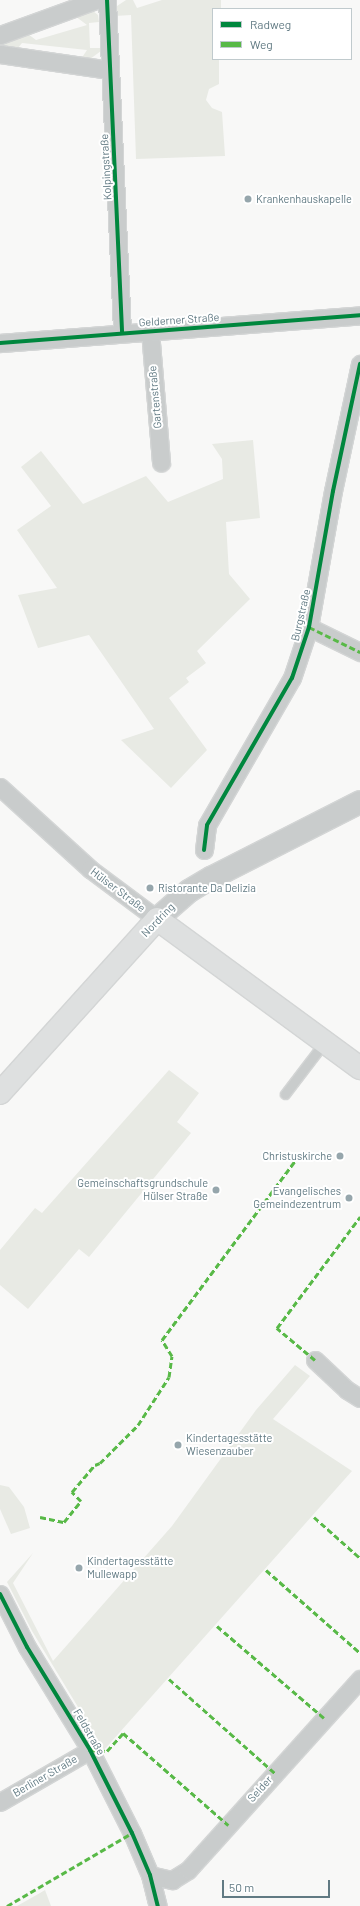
<!DOCTYPE html>
<meta charset="utf-8">
<style>
body{margin:0}
#map{position:relative;width:360px;height:1906px;overflow:hidden;background:#f8f8f7;font-family:Barlow,sans-serif}
div>[style]{position:absolute}
.green>*{inset:0;background:#e8eae4}
.roads{filter:drop-shadow(1px 0 #d3d5d5) drop-shadow(-1px 0 #d3d5d5) drop-shadow(0 1px #d3d5d5) drop-shadow(0 -1px #d3d5d5)}
.service>*{height:9px;margin:-4.5px;padding:0 4.5px;transform-origin:4.5px;border-radius:4.5px;background:#c9cccc}
.minor>*{height:17px;margin:-8.5px;padding:0 8.5px;transform-origin:8.5px;border-radius:8.5px;background:#c9cccc}
.tertiary>*{height:22px;margin:-11px;padding:0 11px;transform-origin:11px;border-radius:11px;background:#c9cccc}
.secondary>*{height:22px;margin:-11px;padding:0 11px;transform-origin:11px;border-radius:11px;background:#dee0e0}
.quiet>*{height:3px;margin-top:-1.5px;transform-origin:0;background:repeating-linear-gradient(90deg,#58b947 0 6px,transparent 0 9px)}
.cycleway>*{height:4px;margin:-2px;padding:0 2px;transform-origin:2px;border-radius:2px;background:#00873e}
.dots>*{width:11px;height:11px;translate:-50% -50%;box-sizing:border-box;border:2px solid #fff;border-radius:50%}
span{translate:-50% -50%;white-space:nowrap;text-align:center;line-height:1.15;-webkit-text-stroke:4px #fff;paint-order:stroke}
.street-label{font-size:11px;color:#617a83}
.poi-label{font-size:11px;color:#617a83}
.left{translate:0 -50%;text-align:left}
.right{translate:-100% -50%;text-align:right}
.legend{position:absolute;left:212px;top:8px;width:140px;height:52px;box-sizing:border-box;background:#fff;border:1px solid #c0cacd;margin:0;padding:5px 7px;list-style:none;font-size:12px;color:#617a83}
.legend li{display:flex;align-items:center;gap:8px;height:20px}
.legend b{width:20px;border:1px solid #c0cacd}
.scale{position:absolute;left:222px;top:1880px;width:108px;height:18px;box-sizing:border-box;border:2px solid #617a83;border-top:0;padding-left:5px;font-size:12px;line-height:14px;white-space:nowrap;color:#617a83;-webkit-text-stroke:3px #fff;paint-order:stroke}
</style>
<div id="map">
<div class="green">
<i style="clip-path:polygon(126px 0,133px 0,137px 8px,162px 0,221px 0,221px 9px,213px 9px,213px 59px,219px 59px,219px 84px,209px 89px,206px 100px,212px 108px,222px 112px,225px 156px,136px 159px,131px 15px,115px 16px,117px 6px)"></i>
<i style="clip-path:polygon(93px 11px,98px 15px,99px 22px,89px 23px,90px 48px,101px 48px,101px 51px,90px 59px,79px 62px,87px 50px,22px 43px,14px 53px,4px 49px,2px 42px,24px 31px,36px 40px,87px 25px,75px 16px)"></i>
<i style="clip-path:polygon(253px 440px,260px 518px,226px 522px,229px 574px,250px 599px,197px 651px,206px 663px,186px 678px,189px 682px,169px 698px,207px 750px,171px 788px,121px 740px,154px 729px,89px 635px,38px 648px,18px 595px,57px 588px,17px 530px,51px 506px,21px 467px,41px 451px,83px 504px,146px 476px,168px 502px,223px 479px,222px 459px,212px 444px)"></i>
<i style="clip-path:polygon(169px 1070px,199px 1093px,177px 1122px,191px 1133px,89px 1257px,79px 1249px,28px 1309px,0 1285px,0 1250px,35px 1208px,42px 1213px)"></i>
<i style="clip-path:polygon(295px 1365px,310px 1376px,273px 1419px,352px 1471px,104px 1750px,32px 1631px,7px 1582px,33px 1553px,13px 1583px,53px 1661px,172px 1526px,256px 1410px)"></i>
<i style="clip-path:polygon(0 1485px,9px 1487px,24px 1507px,30px 1528px,11px 1534px,0 1509px)"></i>
<i style="clip-path:polygon(45px 1890px,51px 1906px,17px 1906px,40px 1893px)"></i>
</div>
<div class="roads">
<div class="service">
<i style="left:285px;top:1094px;width:53px;rotate:-52.7deg"></i>
</div>
<div class="minor">
<i style="left:107px;top:0;width:333px;rotate:87.4deg"></i>
<i style="left:0;top:35px;width:102px;rotate:-20deg"></i>
<i style="left:0;top:54px;width:111px;rotate:8.3deg"></i>
<i style="left:150px;top:331px;width:132px;rotate:85.2deg"></i>
<i style="left:0;top:343px;width:361px;rotate:-4.4deg"></i>
<i style="left:309px;top:627px;width:57px;rotate:26.1deg"></i>
<i style="left:0;top:787px;width:122px;rotate:42.3deg"></i>
<i style="left:90px;top:869px;width:84px;rotate:36.7deg"></i>
<i style="left:204px;top:850px;width:25px;rotate:-83deg"></i>
<i style="left:207px;top:825px;width:170px;rotate:-60deg"></i>
<i style="left:292px;top:678px;width:54px;rotate:-71.6deg"></i>
<i style="left:309px;top:627px;width:138px;rotate:-80deg"></i>
<i style="left:333px;top:491px;width:130px;rotate:-78deg"></i>
<i style="left:315px;top:1360px;width:44px;rotate:43.2deg"></i>
<i style="left:347px;top:1390px;width:15px;rotate:32deg"></i>
<i style="left:0;top:1594px;width:59px;rotate:63deg"></i>
<i style="left:27px;top:1647px;width:121px;rotate:58.5deg"></i>
<i style="left:90px;top:1750px;width:93px;rotate:63.2deg"></i>
<i style="left:132px;top:1833px;width:46px;rotate:66.8deg"></i>
<i style="left:150px;top:1875px;width:32px;rotate:76deg"></i>
<i style="left:0;top:1802px;width:104px;rotate:-30deg"></i>
<i style="left:150px;top:1875px;width:23px;rotate:13deg"></i>
<i style="left:172px;top:1880px;width:19px;rotate:-32deg"></i>
<i style="left:188px;top:1870px;width:257px;rotate:-48deg"></i>
</div>
<div class="tertiary">
<i style="left:157px;top:919px;width:43px;rotate:-41.2deg"></i>
<i style="left:189px;top:891px;width:26px;rotate:-31deg"></i>
<i style="left:211px;top:878px;width:167px;rotate:-27deg"></i>
</div>
<div class="secondary">
<i style="left:0;top:1093px;width:234px;rotate:-47.9deg"></i>
<i style="left:157px;top:919px;width:252px;rotate:36.3deg"></i>
</div>
</div>
<div class="quiet">
<i style="left:309px;top:627px;width:57px;rotate:26.1deg"></i>
<i style="left:315px;top:1360px;width:50px;rotate:-139.9deg"></i>
<i style="left:277px;top:1328px;width:139px;rotate:-53.2deg"></i>
<i style="left:40px;top:1517px;width:25px;rotate:12deg"></i>
<i style="left:64px;top:1522px;width:27px;rotate:-51deg"></i>
<i style="left:81px;top:1501px;width:13px;rotate:-135deg"></i>
<i style="left:72px;top:1492px;width:35px;rotate:-50deg"></i>
<i style="left:95px;top:1465px;width:5px;rotate:-22deg"></i>
<i style="left:100px;top:1463px;width:54px;rotate:-45deg"></i>
<i style="left:138px;top:1425px;width:57px;rotate:-57.1deg"></i>
<i style="left:169px;top:1377px;width:21px;rotate:-82deg"></i>
<i style="left:172px;top:1356px;width:19px;rotate:-122deg"></i>
<i style="left:162px;top:1340px;width:232px;rotate:-53.4deg"></i>
<i style="left:314px;top:1517px;width:62px;rotate:41.7deg"></i>
<i style="left:266px;top:1570px;width:125px;rotate:41.4deg"></i>
<i style="left:217px;top:1626px;width:141px;rotate:40.7deg"></i>
<i style="left:169px;top:1679px;width:142px;rotate:41.6deg"></i>
<i style="left:90px;top:1750px;width:17px;rotate:3deg"></i>
<i style="left:107px;top:1751px;width:24px;rotate:-48deg"></i>
<i style="left:123px;top:1733px;width:140px;rotate:41.2deg"></i>
<i style="left:7px;top:1906px;width:145px;rotate:-30.3deg"></i>
</div>
<div class="cycleway">
<i style="left:107px;top:0;width:333px;rotate:87.4deg"></i>
<i style="left:0;top:343px;width:361px;rotate:-4.4deg"></i>
<i style="left:204px;top:850px;width:25px;rotate:-83deg"></i>
<i style="left:207px;top:825px;width:170px;rotate:-60deg"></i>
<i style="left:292px;top:678px;width:54px;rotate:-71.6deg"></i>
<i style="left:309px;top:627px;width:138px;rotate:-80deg"></i>
<i style="left:333px;top:491px;width:130px;rotate:-78deg"></i>
<i style="left:0;top:1594px;width:59px;rotate:63deg"></i>
<i style="left:27px;top:1647px;width:121px;rotate:58.5deg"></i>
<i style="left:90px;top:1750px;width:93px;rotate:63.2deg"></i>
<i style="left:132px;top:1833px;width:46px;rotate:66.8deg"></i>
<i style="left:150px;top:1875px;width:32px;rotate:76deg"></i>
</div>
<div class="dots">
<i style="left:248px;top:199px;background:#96a6ac"></i>
<i style="left:150px;top:888px;background:#96a6ac"></i>
<i style="left:340px;top:1156px;background:#96a6ac"></i>
<i style="left:216px;top:1190px;background:#96a6ac"></i>
<i style="left:349px;top:1198px;background:#96a6ac"></i>
<i style="left:178px;top:1445px;background:#96a6ac"></i>
<i style="left:79px;top:1568px;background:#96a6ac"></i>
</div>
<div class="street-label">
<span style="left:106px;top:167px;rotate:-93deg">Kolpingstraße</span>
<span style="left:179px;top:320px;rotate:-4deg">Gelderner Straße</span>
<span style="left:155px;top:397px;rotate:-95deg">Gartenstraße</span>
<span style="left:301px;top:615px;rotate:-77deg">Burgstraße</span>
<span style="left:118px;top:890px;rotate:37deg">Hülser Straße</span>
<span style="left:158px;top:920px;rotate:-46deg">Nordring</span>
<span style="left:89px;top:1732px;rotate:60deg">Feldstraße</span>
<span style="left:45px;top:1776px;rotate:-30deg">Berliner Straße</span>
<span style="left:260px;top:1789px;rotate:-48deg">Selder</span>
</div>
<div class="poi-label">
<span class="left" style="left:256px;top:199px">Krankenhauskapelle</span>
<span class="left" style="left:158px;top:888px">Ristorante Da Delizia</span>
<span class="right" style="left:332px;top:1156px">Christuskirche</span>
<span class="right" style="left:208px;top:1190px">Gemeinschaftsgrundschule<br>Hülser Straße</span>
<span class="right" style="left:341px;top:1198px">Evangelisches<br>Gemeindezentrum</span>
<span class="left" style="left:186px;top:1445px">Kindertagesstätte<br>Wiesenzauber</span>
<span class="left" style="left:87px;top:1568px">Kindertagesstätte<br>Mullewapp</span>
</div>
<ul class="legend">
<li><b style="height:5px;background:#00873e"></b>Radweg</li>
<li><b style="height:5px;background:#58b947"></b>Weg</li>
</ul>
<div class="scale">50 m</div>
</div>
